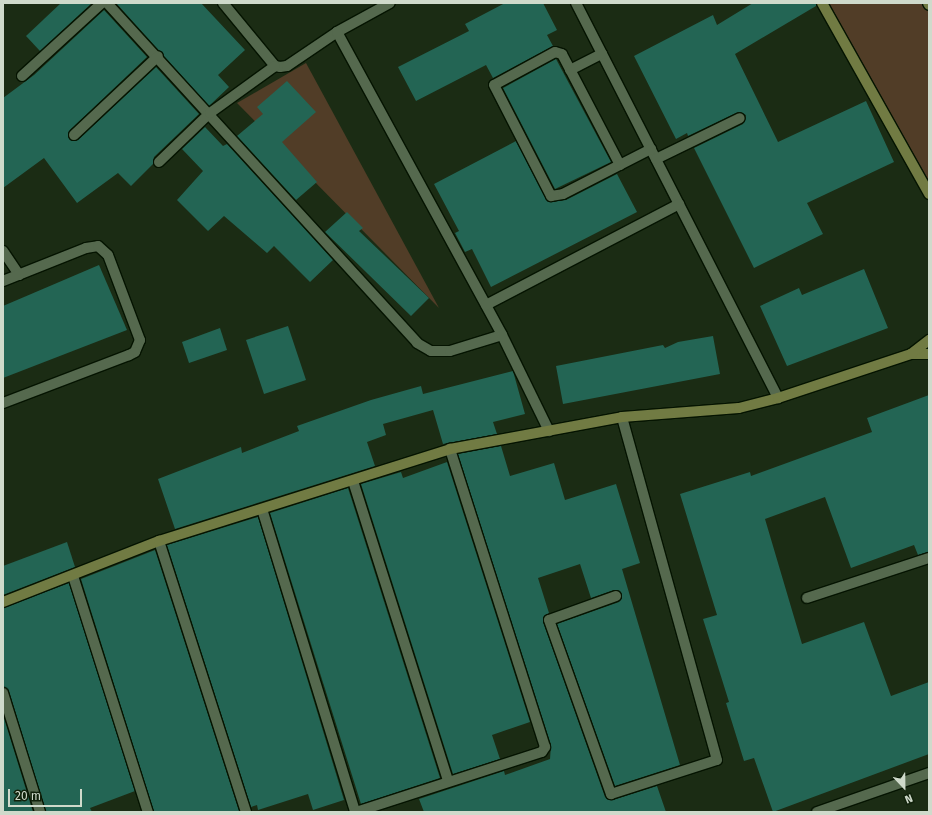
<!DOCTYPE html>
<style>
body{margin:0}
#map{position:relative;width:932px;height:815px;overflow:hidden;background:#1b2c14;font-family:"Fira Sans",sans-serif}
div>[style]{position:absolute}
.green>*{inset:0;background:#513d27}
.building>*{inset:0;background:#236554}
.roads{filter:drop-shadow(1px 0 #051401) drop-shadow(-1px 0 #051401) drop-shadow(0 1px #051401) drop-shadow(0 -1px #051401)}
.street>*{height:10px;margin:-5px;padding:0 5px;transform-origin:5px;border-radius:5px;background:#55694e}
.secondary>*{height:10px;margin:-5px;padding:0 5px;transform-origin:5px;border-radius:5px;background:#717b43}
span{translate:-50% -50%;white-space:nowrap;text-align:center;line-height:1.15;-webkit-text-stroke:3px #11220b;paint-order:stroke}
.frame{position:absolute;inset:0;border:4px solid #cfdacb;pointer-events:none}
.north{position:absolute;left:884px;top:767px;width:40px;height:40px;-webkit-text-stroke:3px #11220b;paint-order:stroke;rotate:158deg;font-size:11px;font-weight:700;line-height:16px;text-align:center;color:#cfdacb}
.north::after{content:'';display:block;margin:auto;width:14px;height:18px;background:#cfdacb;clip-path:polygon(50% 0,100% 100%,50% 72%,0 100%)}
.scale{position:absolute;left:8px;top:789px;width:74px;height:18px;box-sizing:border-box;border:2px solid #cfdacb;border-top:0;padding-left:5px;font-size:12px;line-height:14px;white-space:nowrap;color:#cfdacb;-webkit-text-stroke:3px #11220b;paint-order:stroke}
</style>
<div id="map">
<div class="green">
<i style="clip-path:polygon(822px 3px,928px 3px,929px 194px)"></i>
<i style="clip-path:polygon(306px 63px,439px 308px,237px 103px)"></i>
</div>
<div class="building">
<i style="clip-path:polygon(61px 3px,92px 3px,40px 51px,26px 36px)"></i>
<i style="clip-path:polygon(116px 3px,201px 3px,245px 50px,218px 75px,229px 87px,209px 106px)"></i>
<i style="clip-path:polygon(505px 3px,543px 3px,557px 30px,547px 35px,553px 46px,493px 78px,486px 65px,416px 101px,398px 67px,469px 31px,465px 24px)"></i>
<i style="clip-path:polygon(753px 3px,816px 3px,816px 6px,735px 54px,778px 142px,866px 101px,894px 162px,807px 203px,823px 234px,754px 268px,694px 148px,743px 124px,746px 115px,738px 112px,688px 136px,687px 133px,676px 139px,634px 56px,713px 15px,717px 25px)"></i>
<i style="clip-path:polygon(104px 10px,147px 57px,70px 130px,69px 139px,78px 140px,156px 67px,199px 114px,154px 157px,153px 164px,131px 186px,118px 173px,77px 203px,44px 158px,3px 188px,3px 98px,34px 75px)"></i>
<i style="clip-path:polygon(556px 59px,611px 162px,555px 189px,503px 88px)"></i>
<i style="clip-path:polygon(287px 81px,316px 112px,282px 142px,317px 182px,296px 200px,237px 136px,263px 114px,257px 107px)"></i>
<i style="clip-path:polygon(205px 127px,223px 146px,227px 144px,333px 260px,310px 282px,274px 246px,267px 253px,224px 216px,208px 231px,177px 200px,203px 171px,182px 149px)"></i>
<i style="clip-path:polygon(516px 141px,548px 202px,566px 200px,617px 174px,637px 212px,491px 287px,472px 249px,465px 252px,455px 233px,459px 231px,434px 184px)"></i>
<i style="clip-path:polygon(347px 212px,363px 228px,359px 231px,429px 298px,411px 316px,325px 232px)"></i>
<i style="clip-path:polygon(99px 265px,127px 330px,3px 378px,3px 306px)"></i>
<i style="clip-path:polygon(864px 269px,888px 328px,787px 366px,760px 306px,799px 288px,802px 295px)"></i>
<i style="clip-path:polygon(288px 326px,306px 380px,264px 394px,246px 340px)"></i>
<i style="clip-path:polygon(220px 328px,227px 350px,189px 363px,182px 342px)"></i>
<i style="clip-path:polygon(713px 336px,720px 374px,563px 404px,556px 366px,663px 345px,665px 348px,678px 342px)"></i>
<i style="clip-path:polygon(513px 371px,525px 414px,493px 422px,497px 434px,443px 444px,433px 410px,383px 424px,386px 435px,367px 442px,375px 466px,175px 529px,158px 479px,241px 447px,242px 453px,299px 431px,297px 426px,371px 400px,421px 386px,423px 394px)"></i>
<i style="clip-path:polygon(929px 395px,929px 552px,918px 555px,914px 545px,851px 568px,825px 497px,765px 519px,802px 644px,864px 622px,891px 696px,929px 682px,929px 754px,773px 812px,754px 758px,744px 761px,726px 703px,729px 702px,703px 619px,717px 615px,680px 494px,750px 472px,751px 476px,872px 432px,867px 418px)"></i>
<i style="clip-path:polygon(501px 446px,510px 476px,554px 463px,565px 500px,616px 484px,640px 563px,622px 569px,680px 765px,615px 786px,557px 624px,619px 602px,622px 598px,620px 591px,614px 590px,591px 598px,580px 564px,538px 578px,549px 613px,544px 616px,543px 622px,605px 797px,613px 800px,657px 786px,666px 812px,424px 812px,419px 799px,504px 771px,505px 775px,550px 759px,551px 745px,458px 454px)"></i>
<i style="clip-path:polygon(447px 462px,530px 722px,492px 735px,500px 759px,453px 774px,361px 484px,401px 472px,403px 478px)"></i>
<i style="clip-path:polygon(348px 488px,440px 778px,361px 804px,270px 513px)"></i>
<i style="clip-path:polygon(258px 517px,344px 800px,313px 810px,308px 794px,258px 810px,257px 805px,251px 807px,167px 545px)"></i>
<i style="clip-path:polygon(67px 542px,75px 567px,3px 595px,3px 566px)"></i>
<i style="clip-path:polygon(155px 550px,239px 811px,236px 812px,154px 812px,81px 579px)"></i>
<i style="clip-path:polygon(69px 583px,135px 791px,90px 808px,92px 812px,46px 812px,9px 691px,3px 687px,3px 608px)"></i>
<i style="clip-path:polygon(3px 715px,33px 812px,3px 812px)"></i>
</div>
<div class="roads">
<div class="street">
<i style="left:107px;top:3px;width:460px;rotate:47.6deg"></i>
<i style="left:417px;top:343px;width:16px;rotate:30deg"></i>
<i style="left:431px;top:351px;width:19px"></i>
<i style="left:450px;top:351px;width:54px;rotate:-17.1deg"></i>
<i style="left:223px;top:3px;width:82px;rotate:50.5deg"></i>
<i style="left:275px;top:66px;width:5px;rotate:11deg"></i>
<i style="left:280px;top:67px;width:7px;rotate:-8deg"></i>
<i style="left:287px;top:66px;width:60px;rotate:-34.2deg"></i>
<i style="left:337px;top:32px;width:60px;rotate:-28.7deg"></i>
<i style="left:576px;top:3px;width:444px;rotate:62.9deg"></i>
<i style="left:337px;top:32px;width:345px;rotate:61.4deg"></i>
<i style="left:502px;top:335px;width:107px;rotate:63.9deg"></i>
<i style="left:570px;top:70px;width:36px;rotate:-27deg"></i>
<i style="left:22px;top:76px;width:108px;rotate:-42.4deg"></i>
<i style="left:74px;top:135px;width:115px;rotate:-43.2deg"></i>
<i style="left:656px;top:159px;width:93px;rotate:-26deg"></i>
<i style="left:159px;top:162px;width:71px;rotate:-43.9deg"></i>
<i style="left:210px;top:113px;width:80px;rotate:-35.9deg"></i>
<i style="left:620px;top:165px;width:125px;rotate:-117.6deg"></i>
<i style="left:562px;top:54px;width:7px;rotate:-164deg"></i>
<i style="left:555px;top:52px;width:69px;rotate:151.6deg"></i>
<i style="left:494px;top:85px;width:125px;rotate:62.8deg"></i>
<i style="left:551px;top:196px;width:12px;rotate:-9deg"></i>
<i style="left:563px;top:194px;width:99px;rotate:-27.1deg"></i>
<i style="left:3px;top:251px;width:29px;rotate:56deg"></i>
<i style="left:3px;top:281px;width:89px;rotate:-21.7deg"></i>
<i style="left:86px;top:248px;width:12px;rotate:-9deg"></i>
<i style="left:98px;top:246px;width:13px;rotate:42deg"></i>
<i style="left:108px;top:255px;width:91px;rotate:69.4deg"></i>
<i style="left:140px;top:340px;width:13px;rotate:113deg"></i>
<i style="left:135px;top:352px;width:7px;rotate:153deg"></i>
<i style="left:129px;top:355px;width:135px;rotate:159.1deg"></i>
<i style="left:486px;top:305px;width:218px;rotate:-27.6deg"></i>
<i style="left:353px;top:481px;width:315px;rotate:72.4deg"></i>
<i style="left:262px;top:509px;width:317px;rotate:72.9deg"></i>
<i style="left:159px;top:541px;width:285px;rotate:72.2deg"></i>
<i style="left:73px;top:576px;width:248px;rotate:72.4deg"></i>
<i style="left:616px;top:596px;width:71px;rotate:160.3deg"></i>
<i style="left:549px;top:620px;width:185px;rotate:70.4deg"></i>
<i style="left:611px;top:794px;width:111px;rotate:-17.8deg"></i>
<i style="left:717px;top:760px;width:356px;rotate:-105.5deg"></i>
<i style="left:807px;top:598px;width:128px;rotate:-18.2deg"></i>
<i style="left:3px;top:693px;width:125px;rotate:72.7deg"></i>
<i style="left:356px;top:812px;width:195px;rotate:-17.9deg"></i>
<i style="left:542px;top:752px;width:6px;rotate:-59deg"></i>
<i style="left:545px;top:747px;width:313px;rotate:-107.7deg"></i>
<i style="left:817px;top:812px;width:119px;rotate:-19.2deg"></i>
</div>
<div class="secondary">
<i style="left:822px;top:3px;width:219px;rotate:60.7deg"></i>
<i style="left:928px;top:3px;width:2px;rotate:63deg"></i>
<i style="left:911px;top:354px;width:18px"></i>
<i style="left:3px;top:602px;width:168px;rotate:-21.4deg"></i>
<i style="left:159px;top:541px;width:305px;rotate:-17.5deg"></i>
<i style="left:450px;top:449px;width:175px;rotate:-10.5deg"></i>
<i style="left:622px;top:417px;width:117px;rotate:-4.4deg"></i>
<i style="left:739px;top:408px;width:40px;rotate:-14.4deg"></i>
<i style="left:778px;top:398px;width:140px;rotate:-18.3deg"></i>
<i style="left:911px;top:354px;width:23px;rotate:-38deg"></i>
</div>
</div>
<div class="frame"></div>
<div class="north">N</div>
<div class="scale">20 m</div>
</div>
